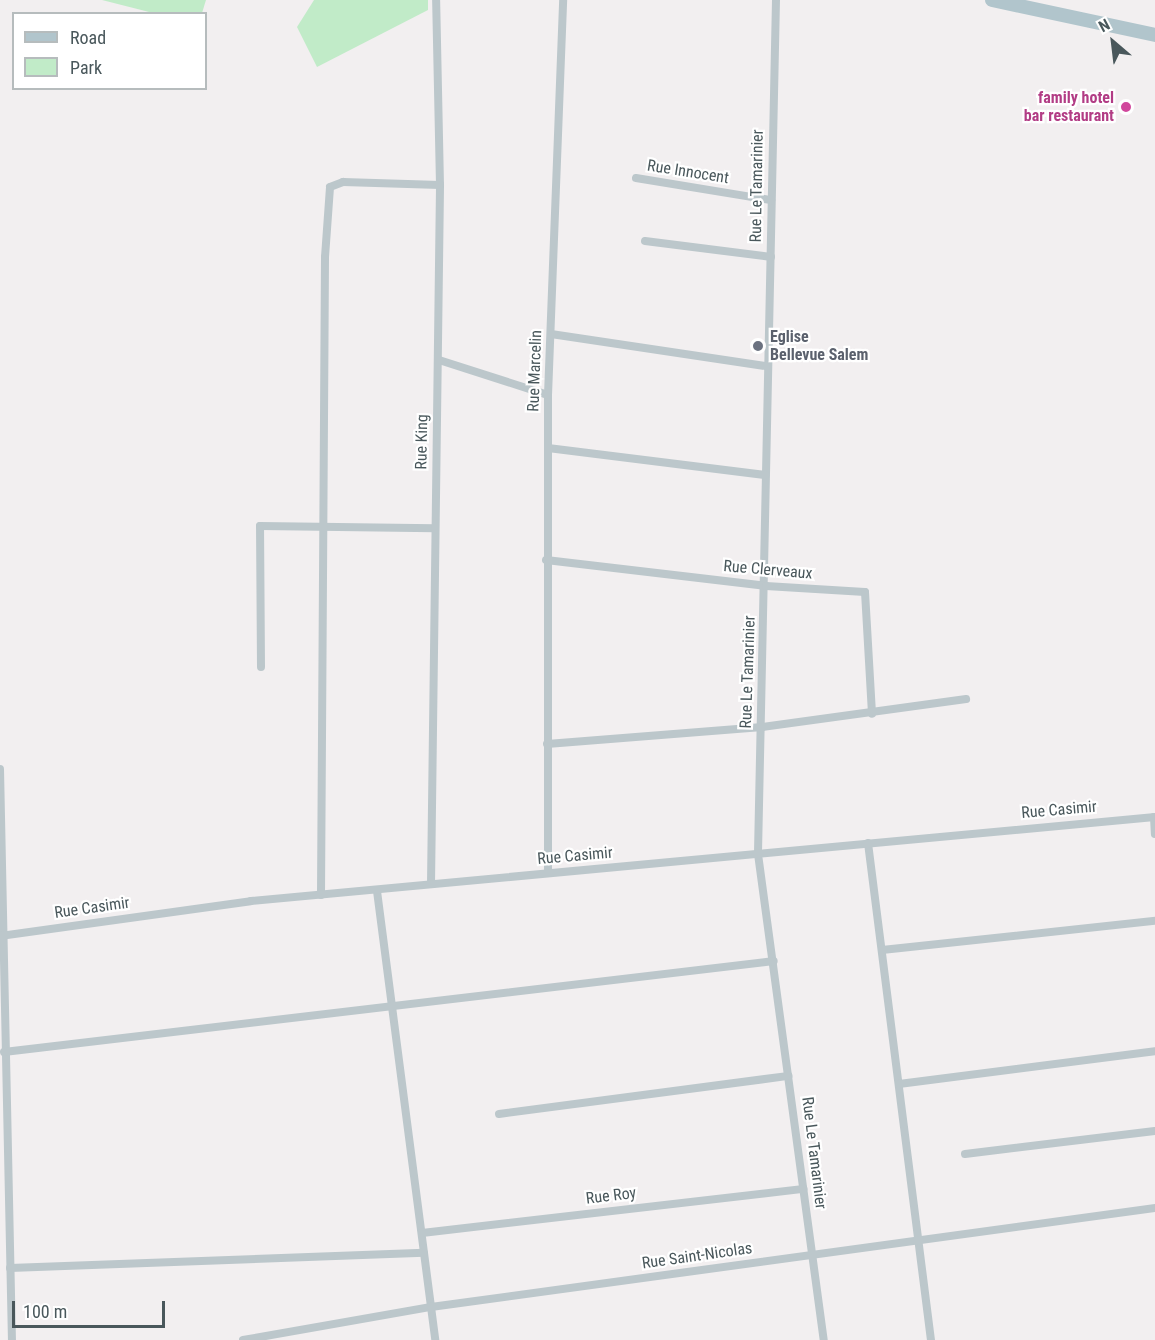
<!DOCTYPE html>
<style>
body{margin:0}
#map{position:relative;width:1155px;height:1340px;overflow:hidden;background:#f2eff0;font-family:"Roboto Condensed",sans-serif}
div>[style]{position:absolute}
.green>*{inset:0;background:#c1ebc8}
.minor>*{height:8px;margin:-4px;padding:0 4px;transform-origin:4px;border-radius:4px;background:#bcc7cb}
.primary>*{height:14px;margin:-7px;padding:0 7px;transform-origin:7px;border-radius:7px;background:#b1c5cc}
.dots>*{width:16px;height:16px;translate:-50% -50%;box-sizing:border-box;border:3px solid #fff;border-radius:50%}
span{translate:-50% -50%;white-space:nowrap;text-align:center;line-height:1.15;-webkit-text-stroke:4.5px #fff;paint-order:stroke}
.hotel-label{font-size:16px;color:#b23c85;font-weight:700}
.right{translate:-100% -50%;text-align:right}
.street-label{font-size:16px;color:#49575b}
.worship-label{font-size:16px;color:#5b616d;font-weight:700}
.left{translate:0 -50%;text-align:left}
.legend{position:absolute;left:12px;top:12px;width:195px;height:78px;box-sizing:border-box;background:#fff;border:2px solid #b6bcbd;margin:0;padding:8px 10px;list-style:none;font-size:18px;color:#49575b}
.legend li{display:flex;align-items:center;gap:12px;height:30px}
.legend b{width:30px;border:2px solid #b6bcbd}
.north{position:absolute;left:1083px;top:12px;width:60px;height:60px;-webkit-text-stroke:4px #fff;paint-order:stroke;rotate:332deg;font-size:16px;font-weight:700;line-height:24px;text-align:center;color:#49575b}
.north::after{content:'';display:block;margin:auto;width:21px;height:27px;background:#49575b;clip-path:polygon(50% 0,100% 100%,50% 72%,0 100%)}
.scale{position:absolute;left:12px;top:1301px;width:153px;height:27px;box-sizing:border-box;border:3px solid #49575b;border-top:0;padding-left:8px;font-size:18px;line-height:21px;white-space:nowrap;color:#49575b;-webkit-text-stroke:4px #fff;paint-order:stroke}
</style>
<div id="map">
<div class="green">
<i style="clip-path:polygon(102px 0,206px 0,202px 13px,157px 14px)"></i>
<i style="clip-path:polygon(314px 0,428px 0,428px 10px,317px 67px,297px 27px)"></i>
</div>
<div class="minor">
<i style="left:776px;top:0;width:854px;rotate:91.21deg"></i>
<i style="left:758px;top:854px;width:490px;rotate:82.3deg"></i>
<i style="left:636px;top:178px;width:137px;rotate:9.3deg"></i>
<i style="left:645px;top:241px;width:127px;rotate:7.2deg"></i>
<i style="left:551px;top:334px;width:217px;rotate:8.5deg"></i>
<i style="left:439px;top:360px;width:114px;rotate:17.8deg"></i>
<i style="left:548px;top:448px;width:219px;rotate:7.1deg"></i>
<i style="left:546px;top:560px;width:222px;rotate:6.7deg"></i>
<i style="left:766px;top:586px;width:99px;rotate:3.5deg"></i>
<i style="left:865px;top:592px;width:122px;rotate:86.7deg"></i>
<i style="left:261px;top:667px;width:141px;rotate:-90.4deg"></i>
<i style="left:260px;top:526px;width:175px;rotate:0.7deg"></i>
<i style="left:547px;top:744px;width:216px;rotate:-4.5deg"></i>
<i style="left:762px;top:727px;width:206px;rotate:-7.8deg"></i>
<i style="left:0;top:769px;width:571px;rotate:88.8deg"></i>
<i style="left:1154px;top:817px;width:17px;rotate:87deg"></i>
<i style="left:868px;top:843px;width:501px;rotate:82.78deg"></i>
<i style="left:548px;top:873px;width:478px;rotate:-90deg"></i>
<i style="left:548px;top:395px;width:395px;rotate:-87.8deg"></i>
<i style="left:431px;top:884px;width:699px;rotate:-89.26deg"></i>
<i style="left:440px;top:185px;width:185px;rotate:-91.2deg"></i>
<i style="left:377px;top:891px;width:453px;rotate:82.6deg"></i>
<i style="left:321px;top:895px;width:638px;rotate:-89.64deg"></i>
<i style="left:325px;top:257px;width:70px;rotate:-85.9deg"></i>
<i style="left:330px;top:187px;width:14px;rotate:-21deg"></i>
<i style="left:343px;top:182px;width:97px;rotate:1.8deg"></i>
<i style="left:0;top:936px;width:253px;rotate:-7.9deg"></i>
<i style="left:251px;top:901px;width:908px;rotate:-5.31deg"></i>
<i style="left:882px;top:950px;width:275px;rotate:-6.1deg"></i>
<i style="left:4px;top:1052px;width:775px;rotate:-6.74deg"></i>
<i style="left:899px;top:1084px;width:258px;rotate:-7.3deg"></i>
<i style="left:499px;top:1114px;width:292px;rotate:-7.5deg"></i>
<i style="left:965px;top:1154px;width:191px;rotate:-6.9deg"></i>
<i style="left:422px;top:1233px;width:384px;rotate:-6.6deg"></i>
<i style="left:10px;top:1268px;width:414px;rotate:-2.1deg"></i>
<i style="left:243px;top:1340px;width:191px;rotate:-10deg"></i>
<i style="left:431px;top:1307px;width:731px;rotate:-7.79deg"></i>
</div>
<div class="primary">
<i style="left:992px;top:0;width:167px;rotate:12.1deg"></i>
</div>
<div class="dots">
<i style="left:1126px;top:107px;background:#d1479c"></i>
<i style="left:758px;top:346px;background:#6b7280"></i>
</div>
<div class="hotel-label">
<span class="right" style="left:1114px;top:107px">family hotel<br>bar restaurant</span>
</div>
<div class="street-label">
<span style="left:688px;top:172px;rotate:9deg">Rue Innocent</span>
<span style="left:757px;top:186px;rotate:-89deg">Rue Le Tamarinier</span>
<span style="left:535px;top:371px;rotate:-88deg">Rue Marcelin</span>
<span style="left:422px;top:442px;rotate:-89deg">Rue King</span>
<span style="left:768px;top:570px;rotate:5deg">Rue Clerveaux</span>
<span style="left:748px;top:672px;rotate:-88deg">Rue Le Tamarinier</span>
<span style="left:1059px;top:810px;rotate:-5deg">Rue Casimir</span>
<span style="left:575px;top:856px;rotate:-5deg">Rue Casimir</span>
<span style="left:92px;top:908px;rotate:-8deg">Rue Casimir</span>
<span style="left:814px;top:1153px;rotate:83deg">Rue Le Tamarinier</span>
<span style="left:611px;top:1196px;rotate:-7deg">Rue Roy</span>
<span style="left:697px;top:1256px;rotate:-8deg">Rue Saint-Nicolas</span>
</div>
<div class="worship-label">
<span class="left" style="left:770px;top:346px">Eglise<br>Bellevue Salem</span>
</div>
<ul class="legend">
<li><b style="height:8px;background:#b1c5cc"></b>Road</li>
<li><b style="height:16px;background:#c1ebc8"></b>Park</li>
</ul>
<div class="north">N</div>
<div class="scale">100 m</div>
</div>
